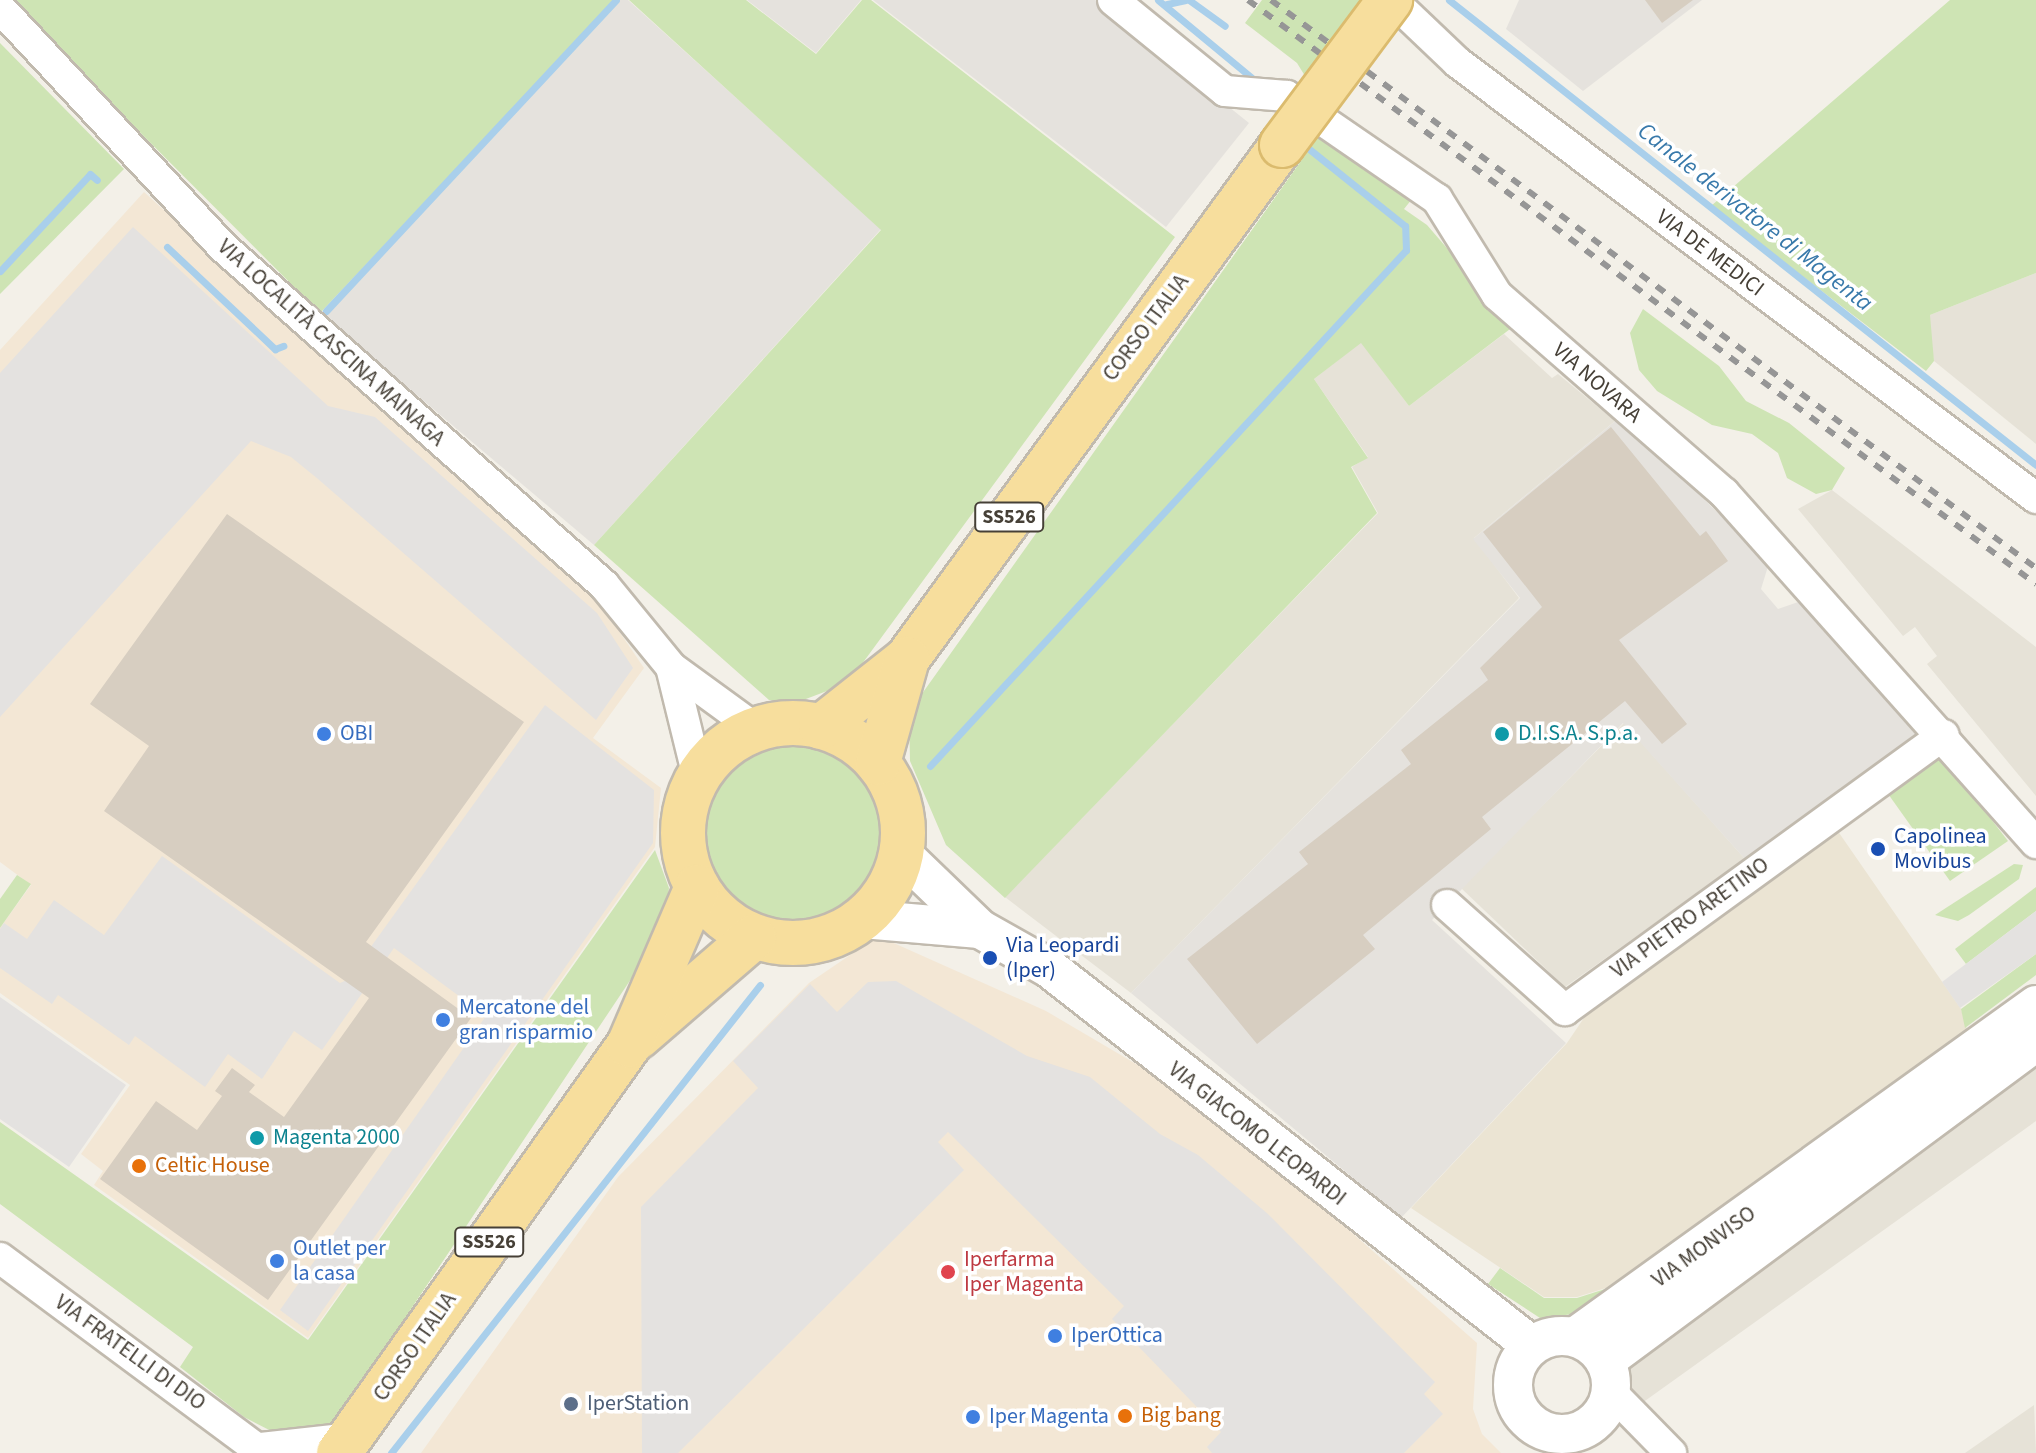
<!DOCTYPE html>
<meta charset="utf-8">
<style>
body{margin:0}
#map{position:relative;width:2036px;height:1453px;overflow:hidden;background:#f3f0e8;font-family:"Source Sans 3",sans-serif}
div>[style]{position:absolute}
.residential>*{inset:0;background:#e6e2d7}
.commercial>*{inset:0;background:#f3e7d5}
.industrial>*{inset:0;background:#e5e2dd}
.education>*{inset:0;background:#ebe4d3}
.green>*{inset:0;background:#cee4b4}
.round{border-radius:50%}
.parking>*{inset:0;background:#e4e2e0}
.stream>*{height:7px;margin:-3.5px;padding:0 3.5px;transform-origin:3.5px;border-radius:3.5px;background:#a9cfeb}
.building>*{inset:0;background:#d7cec1}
.roads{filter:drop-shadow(2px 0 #c1baae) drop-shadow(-2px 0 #c1baae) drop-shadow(0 2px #c1baae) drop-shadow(0 -2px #c1baae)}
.minor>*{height:30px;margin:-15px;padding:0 15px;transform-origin:15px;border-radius:15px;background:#fff}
.tertiary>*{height:38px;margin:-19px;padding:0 19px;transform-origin:19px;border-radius:19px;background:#fff}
.tertiary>.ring{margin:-19px;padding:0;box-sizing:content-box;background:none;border:38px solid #fff;border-radius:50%}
.primary>*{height:44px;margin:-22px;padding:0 22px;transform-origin:22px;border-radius:22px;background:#f7de9d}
.primary>.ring{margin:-22px;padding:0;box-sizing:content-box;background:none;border:44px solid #f7de9d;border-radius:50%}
.rail>*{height:6px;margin-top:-3px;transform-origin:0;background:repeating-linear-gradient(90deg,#969696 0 10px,transparent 0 20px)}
.bridges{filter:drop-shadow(2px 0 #dbbb6e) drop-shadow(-2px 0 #dbbb6e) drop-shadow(0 2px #dbbb6e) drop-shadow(0 -2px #dbbb6e)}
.primary-bridge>*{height:44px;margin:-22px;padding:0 22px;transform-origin:22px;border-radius:22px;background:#f7de9d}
.dots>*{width:22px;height:22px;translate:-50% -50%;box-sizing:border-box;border:4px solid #fff;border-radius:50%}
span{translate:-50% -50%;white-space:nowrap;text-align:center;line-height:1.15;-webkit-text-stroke:7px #fff;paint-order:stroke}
.shield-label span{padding:2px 6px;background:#fff;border:2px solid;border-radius:6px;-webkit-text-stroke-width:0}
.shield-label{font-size:20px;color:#464037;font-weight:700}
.street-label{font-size:22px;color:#464037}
.shop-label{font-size:22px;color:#366cbe}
.left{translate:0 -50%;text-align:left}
.culture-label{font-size:22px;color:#0d838f}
.transit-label{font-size:22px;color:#164399}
.food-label{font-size:22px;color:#c56008}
.health-label{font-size:22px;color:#be3a42}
.service-label{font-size:22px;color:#4e5e75}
.water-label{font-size:24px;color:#3879aa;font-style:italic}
</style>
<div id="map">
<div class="residential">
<i style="clip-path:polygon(2036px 273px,2036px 444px,1934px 361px,1927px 323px,1930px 315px)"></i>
<i style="clip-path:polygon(1504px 334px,1552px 378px,1558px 374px,1615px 421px,1474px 538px,1519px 598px,1131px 993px,1005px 897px,1378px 513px,1352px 467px,1368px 457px,1314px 379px,1361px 342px,1409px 406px)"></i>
<i style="clip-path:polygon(1832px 490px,2036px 647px,2036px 796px,1927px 664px,1937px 656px,1915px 627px,1903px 636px,1798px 509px)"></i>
<i style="clip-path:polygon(1624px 723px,1745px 859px,1565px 987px,1461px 888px)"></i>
<i style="clip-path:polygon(2036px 1054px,2036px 1121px,1642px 1403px,1622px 1385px,1623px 1363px)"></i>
<i style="clip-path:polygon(2034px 1405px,2036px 1453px,1965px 1453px)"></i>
</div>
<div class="commercial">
<i style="clip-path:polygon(144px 192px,604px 609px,644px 668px,593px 738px,661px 788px,655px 847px,308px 1338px,94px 1185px,103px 1171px,81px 1154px,130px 1085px,0 993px,0 928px,31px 885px,0 862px,0 350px)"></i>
<i style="clip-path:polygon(878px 936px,1046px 1011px,1153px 1074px,1350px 1231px,1477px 1343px,1473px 1409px,1482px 1434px,1501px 1453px,421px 1453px,618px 1177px,809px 983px)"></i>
</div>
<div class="industrial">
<i style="clip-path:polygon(618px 0,628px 0,881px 229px,594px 545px,320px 313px)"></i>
<i style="clip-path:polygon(747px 0,861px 0,816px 53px)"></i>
<i style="clip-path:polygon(873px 0,1095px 0,1249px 123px,1166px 227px)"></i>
<i style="clip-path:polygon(1519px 0,1702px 0,1583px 91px,1506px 29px)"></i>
<i style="clip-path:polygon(1620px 417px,1769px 563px,1761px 589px,1778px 609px,1804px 600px,1922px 732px,1745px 859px,1623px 723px,1432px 920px,1566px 1043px,1401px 1218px,1131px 993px,1520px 598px,1473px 539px)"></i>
</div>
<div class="education">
<i style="clip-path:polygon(1835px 827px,1961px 1009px,1968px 1032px,1641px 1277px,1577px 1297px,1544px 1297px,1411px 1208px,1567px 1043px,1592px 1006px)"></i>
</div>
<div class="green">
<i style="clip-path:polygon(8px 0,617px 0,320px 313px)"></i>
<i style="clip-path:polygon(629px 0,746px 0,816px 54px,862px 0,871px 0,1175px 237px,848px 683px,798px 702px,769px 700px,594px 545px,881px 230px)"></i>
<i style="clip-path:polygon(1262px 0,1364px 0,1365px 1px,1305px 76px,1297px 63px,1245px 23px)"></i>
<i style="clip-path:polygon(1950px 0,2036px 0,2036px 273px,1930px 315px,1934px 361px,1926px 371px,1711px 206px)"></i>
<i style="clip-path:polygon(0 43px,124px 169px,0 294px)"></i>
<i style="clip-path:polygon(1323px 130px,1412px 199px,1404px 209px,1427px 225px,1514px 326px,1409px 406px,1361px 343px,1314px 379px,1368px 458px,1351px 467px,1377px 513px,1005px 898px,946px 845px,910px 761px,909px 712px)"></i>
<i style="clip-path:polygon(1643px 309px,1719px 366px,1746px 401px,1789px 423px,1845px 468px,1832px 490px,1816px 494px,1787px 478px,1778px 453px,1752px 434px,1712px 425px,1657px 391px,1639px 370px,1630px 333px)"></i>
<i class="round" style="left:702px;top:744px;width:178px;height:178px"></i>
<i style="clip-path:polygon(1943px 757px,2008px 841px,1950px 881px,1886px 791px)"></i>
<i style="clip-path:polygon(655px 850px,669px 888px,663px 931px,337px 1420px,314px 1435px,283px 1437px,244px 1417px,180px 1367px,193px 1347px,0 1204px,0 1122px,308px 1340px)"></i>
<i style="clip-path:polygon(2014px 864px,2023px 865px,2019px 879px,1969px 915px,1958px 921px,1935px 915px)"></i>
<i style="clip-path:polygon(17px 875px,31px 884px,0 928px,0 899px)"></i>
<i style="clip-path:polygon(2036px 887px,2036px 911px,1966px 964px,1955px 949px)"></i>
<i style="clip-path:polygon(2036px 954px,2036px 975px,1965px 1028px,1961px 1009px)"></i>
<i style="clip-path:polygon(1500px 1268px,1544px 1298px,1577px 1298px,1627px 1282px,1582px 1313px,1540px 1318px,1488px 1284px)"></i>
</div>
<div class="parking">
<i style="clip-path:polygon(133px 227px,328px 406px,375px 417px,597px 613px,633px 668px,596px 720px,318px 479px,291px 457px,251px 441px,0 717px,0 373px)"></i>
<i style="clip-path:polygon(545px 705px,654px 790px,653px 843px,308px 1331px,280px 1310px,486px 1016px,394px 948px,322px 1050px,294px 1031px,262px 1079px,228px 1054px,205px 1087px,135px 1036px,129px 1045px,58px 995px,52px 1004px,0 968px,0 929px,4px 923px,27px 939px,54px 900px,104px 935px,162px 856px,340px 983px,347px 980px)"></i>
<i style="clip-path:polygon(2036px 911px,2036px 954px,1960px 1008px,1942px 982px)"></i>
<i style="clip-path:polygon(896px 981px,1027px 1056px,1090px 1077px,1160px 1134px,1198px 1155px,1268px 1214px,1435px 1382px,1424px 1394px,1443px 1414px,1404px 1453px,1212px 1453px,1207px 1447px,1221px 1432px,1112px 1319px,1124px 1306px,948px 1132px,938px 1142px,964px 1170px,678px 1453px,642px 1453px,641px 1207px,758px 1088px,733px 1061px,810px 984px,837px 1012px,868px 982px)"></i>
<i style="clip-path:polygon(0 997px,126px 1085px,69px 1167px,0 1119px)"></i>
</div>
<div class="stream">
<i style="left:1158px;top:0;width:131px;rotate:39.7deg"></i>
<i style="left:1189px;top:0;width:44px;rotate:35.8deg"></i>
<i style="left:1449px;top:0;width:749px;rotate:38.38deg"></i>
<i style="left:1167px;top:4px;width:19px;rotate:-12deg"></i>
<i style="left:167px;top:247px;width:149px;rotate:43.4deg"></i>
<i style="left:275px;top:349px;width:9px;rotate:-21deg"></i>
<i style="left:0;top:271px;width:132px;rotate:-47.1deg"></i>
<i style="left:90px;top:174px;width:9px;rotate:41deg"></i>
<i style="left:326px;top:311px;width:425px;rotate:-47deg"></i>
<i style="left:930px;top:766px;width:702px;rotate:-47.31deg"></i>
<i style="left:1406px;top:250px;width:24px;rotate:-92deg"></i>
<i style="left:1405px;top:226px;width:131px;rotate:-141.2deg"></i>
<i style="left:391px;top:1453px;width:596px;rotate:-51.75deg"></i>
</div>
<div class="building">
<i style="clip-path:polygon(1645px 0,1693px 0,1662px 23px)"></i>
<i style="clip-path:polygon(1611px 427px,1700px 536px,1706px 531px,1728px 561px,1619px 640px,1687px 724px,1662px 744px,1625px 701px,1482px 817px,1491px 829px,1363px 935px,1375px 949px,1257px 1044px,1187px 959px,1308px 864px,1299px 852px,1411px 764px,1401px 750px,1488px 680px,1480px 668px,1542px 607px,1483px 532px)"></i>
<i style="clip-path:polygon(227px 514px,524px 722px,366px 942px,471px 1018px,268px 1300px,100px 1179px,156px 1101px,197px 1130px,222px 1096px,215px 1091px,232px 1068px,255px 1085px,249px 1092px,284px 1117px,369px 998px,104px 811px,149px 746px,90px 704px)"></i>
</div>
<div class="roads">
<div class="minor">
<i style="left:1113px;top:0;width:144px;rotate:39.1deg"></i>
<i style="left:1225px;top:91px;width:62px;rotate:4.6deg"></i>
<i style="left:1287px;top:96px;width:182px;rotate:34.5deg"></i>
<i style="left:1437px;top:199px;width:113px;rotate:58deg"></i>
<i style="left:1497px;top:295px;width:301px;rotate:41.1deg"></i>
<i style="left:1724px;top:493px;width:469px;rotate:48.3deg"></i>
<i style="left:1392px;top:0;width:90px;rotate:43.6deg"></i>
<i style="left:1457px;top:62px;width:725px;rotate:36.98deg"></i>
<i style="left:0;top:8px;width:328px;rotate:47deg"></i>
<i style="left:224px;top:248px;width:508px;rotate:41.57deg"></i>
<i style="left:604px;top:585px;width:106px;rotate:50.7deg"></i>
<i style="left:671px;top:667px;width:105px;rotate:36.1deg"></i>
<i style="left:671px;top:667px;width:113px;rotate:76.2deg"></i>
<i style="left:1447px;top:905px;width:158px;rotate:41.7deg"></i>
<i style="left:1565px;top:1010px;width:468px;rotate:-36deg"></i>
<i style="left:0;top:1258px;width:327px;rotate:36.6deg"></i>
<i style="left:1611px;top:1392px;width:86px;rotate:45.5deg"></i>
<i style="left:260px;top:1448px;width:91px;rotate:-6.3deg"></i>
</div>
<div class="tertiary">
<i style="left:902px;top:854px;width:108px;rotate:43.9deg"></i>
<i style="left:980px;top:929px;width:79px;rotate:29.5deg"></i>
<i style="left:1049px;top:968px;width:612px;rotate:38.03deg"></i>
<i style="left:863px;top:919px;width:117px;rotate:4.9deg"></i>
<i class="ring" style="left:1513px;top:1336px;width:60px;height:60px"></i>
<i style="left:1575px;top:1337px;width:568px;rotate:-35.76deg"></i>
<i style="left:1605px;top:1361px;width:536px;rotate:-36.51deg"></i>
</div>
<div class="primary">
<i class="ring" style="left:683px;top:723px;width:176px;height:176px"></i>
<i style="left:821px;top:727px;width:110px;rotate:-38.3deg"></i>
<i style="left:907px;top:659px;width:636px;rotate:-53.89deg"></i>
<i style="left:878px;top:763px;width:108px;rotate:-74.4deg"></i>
<i style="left:638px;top:1037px;width:153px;rotate:-40.8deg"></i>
<i style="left:339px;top:1453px;width:501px;rotate:-54.6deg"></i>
<i style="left:629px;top:1045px;width:172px;rotate:-66.7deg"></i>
</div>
</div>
<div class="rail">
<i style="left:1248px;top:0;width:981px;rotate:36.54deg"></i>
<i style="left:1271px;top:0;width:953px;rotate:36.59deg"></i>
</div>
<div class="bridges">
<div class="primary-bridge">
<i style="left:1282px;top:145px;width:181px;rotate:-53.3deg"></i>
</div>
</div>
<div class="dots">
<i style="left:324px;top:734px;background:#3f7fe0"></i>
<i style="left:1502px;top:734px;background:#0f9aa8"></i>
<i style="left:1878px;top:849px;background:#1a4fb4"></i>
<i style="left:990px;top:958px;background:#1a4fb4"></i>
<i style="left:443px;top:1020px;background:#3f7fe0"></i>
<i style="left:257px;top:1138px;background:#0f9aa8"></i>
<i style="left:139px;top:1166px;background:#e8710a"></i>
<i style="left:277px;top:1261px;background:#3f7fe0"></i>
<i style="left:948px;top:1272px;background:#e0444e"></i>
<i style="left:1055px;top:1336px;background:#3f7fe0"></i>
<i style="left:571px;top:1404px;background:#5c6f8a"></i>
<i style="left:1125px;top:1416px;background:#e8710a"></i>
<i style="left:973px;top:1417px;background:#3f7fe0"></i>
</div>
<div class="shield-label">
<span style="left:1009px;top:517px">SS526</span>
<span style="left:489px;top:1242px">SS526</span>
</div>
<div class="street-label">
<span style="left:1710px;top:253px;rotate:37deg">VIA DE MEDICI</span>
<span style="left:1146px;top:328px;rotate:-53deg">CORSO ITALIA</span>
<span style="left:331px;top:343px;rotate:42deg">VIA LOCALITÀ CASCINA MAINAGA</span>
<span style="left:1597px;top:383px;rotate:41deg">VIA NOVARA</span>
<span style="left:1690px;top:918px;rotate:-36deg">VIA PIETRO ARETINO</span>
<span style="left:1257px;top:1134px;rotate:38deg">VIA GIACOMO LEOPARDI</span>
<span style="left:1704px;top:1247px;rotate:-36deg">VIA MONVISO</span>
<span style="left:415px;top:1347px;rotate:-55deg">CORSO ITALIA</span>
<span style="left:130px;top:1353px;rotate:36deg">VIA FRATELLI DI DIO</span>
</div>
<div class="shop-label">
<span class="left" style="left:340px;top:734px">OBI</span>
<span class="left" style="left:459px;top:1020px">Mercatone del<br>gran risparmio</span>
<span class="left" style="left:293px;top:1261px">Outlet per<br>la casa</span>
<span class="left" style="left:1071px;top:1336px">IperOttica</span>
<span class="left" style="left:989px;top:1417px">Iper Magenta</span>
</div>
<div class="culture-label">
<span class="left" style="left:1518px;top:734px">D.I.S.A. S.p.a.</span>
<span class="left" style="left:273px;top:1138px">Magenta 2000</span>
</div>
<div class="transit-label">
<span class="left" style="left:1894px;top:849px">Capolinea<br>Movibus</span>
<span class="left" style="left:1006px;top:958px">Via Leopardi<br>(Iper)</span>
</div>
<div class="food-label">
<span class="left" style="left:155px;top:1166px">Celtic House</span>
<span class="left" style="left:1141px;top:1416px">Big bang</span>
</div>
<div class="health-label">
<span class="left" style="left:964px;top:1272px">Iperfarma<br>Iper Magenta</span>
</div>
<div class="service-label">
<span class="left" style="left:587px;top:1404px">IperStation</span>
</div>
<div class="water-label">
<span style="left:1755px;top:217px;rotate:38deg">Canale derivatore di Magenta</span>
</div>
</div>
